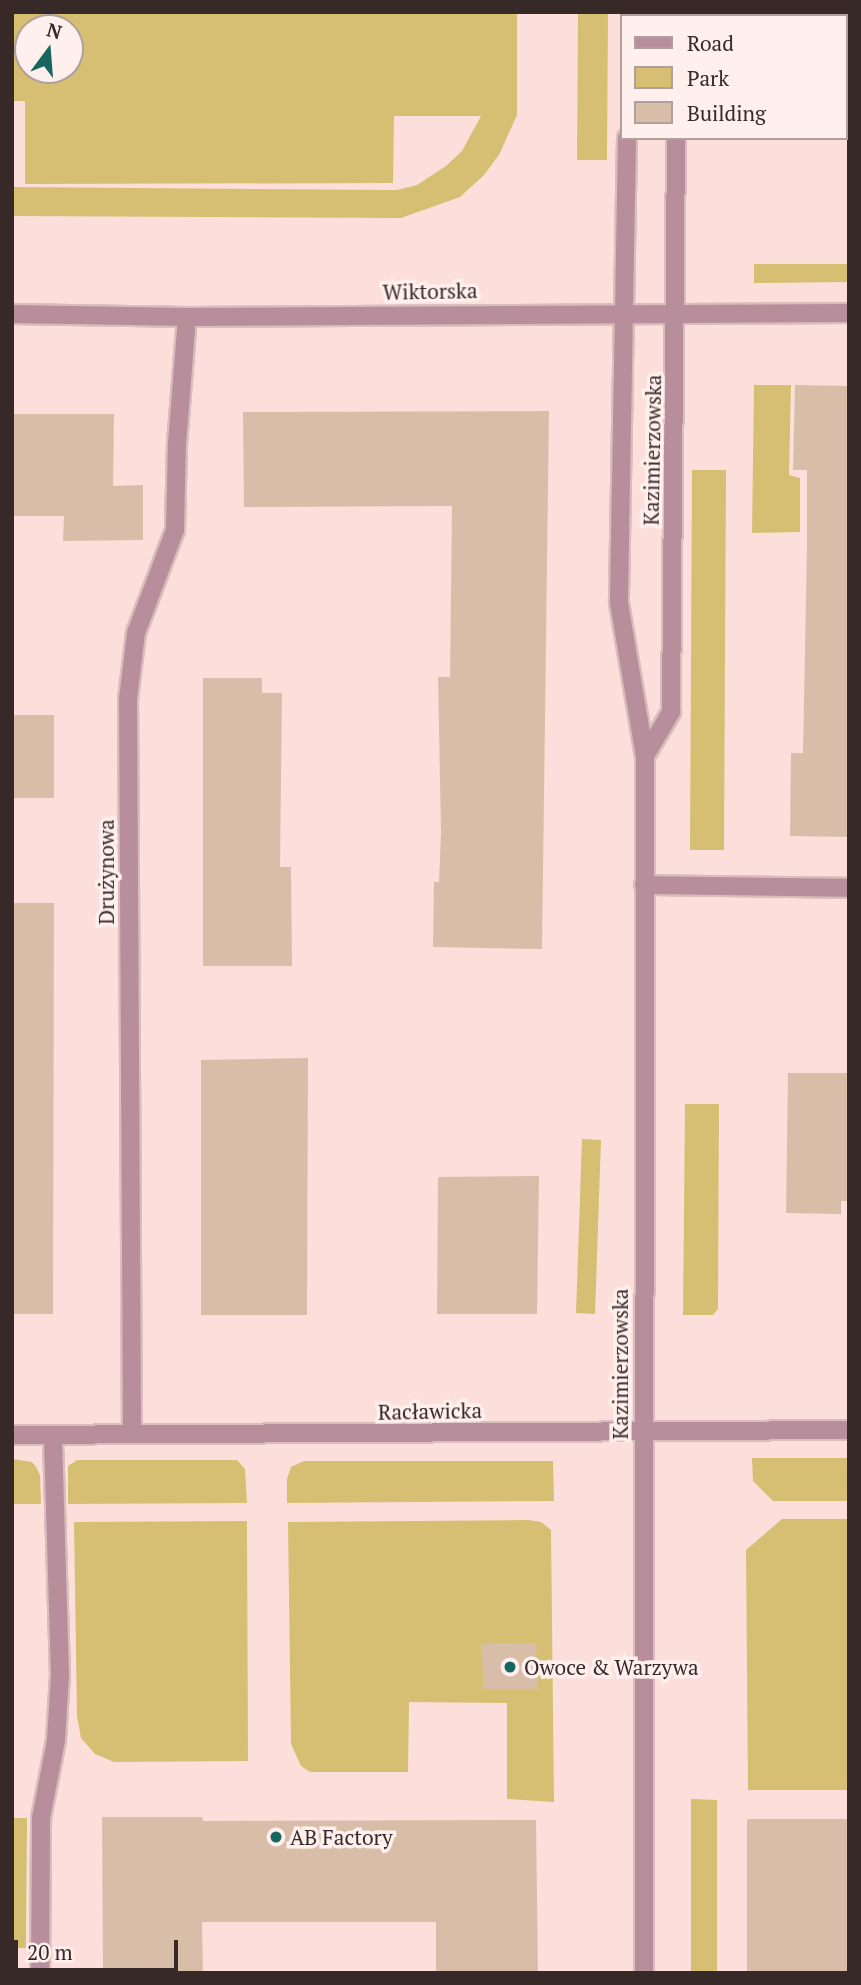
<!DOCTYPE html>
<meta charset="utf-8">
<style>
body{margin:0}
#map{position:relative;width:861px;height:1985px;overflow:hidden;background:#fcdfda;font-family:"PT Serif",serif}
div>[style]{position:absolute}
.green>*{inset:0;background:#d6bf72}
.building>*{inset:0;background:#d8bea9}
.roads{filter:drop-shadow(2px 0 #d8beba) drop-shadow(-2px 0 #d8beba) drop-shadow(0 2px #d8beba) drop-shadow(0 -2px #d8beba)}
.service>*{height:18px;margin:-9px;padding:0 9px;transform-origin:9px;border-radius:9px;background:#b88d9c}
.minor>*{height:18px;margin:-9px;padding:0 9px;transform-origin:9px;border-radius:9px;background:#b88d9c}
.tertiary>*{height:18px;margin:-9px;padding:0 9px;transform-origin:9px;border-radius:9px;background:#b88d9c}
.dots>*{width:19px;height:19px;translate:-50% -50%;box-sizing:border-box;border:4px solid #fff0ed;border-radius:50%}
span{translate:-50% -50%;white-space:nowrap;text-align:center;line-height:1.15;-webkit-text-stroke:7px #fff0ed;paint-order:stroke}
.street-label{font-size:21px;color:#362927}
.poi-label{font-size:21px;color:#362927}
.left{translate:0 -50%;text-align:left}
.frame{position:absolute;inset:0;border:14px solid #362927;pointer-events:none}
.legend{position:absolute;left:620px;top:14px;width:228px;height:126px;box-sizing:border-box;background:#fff0ed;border:2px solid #afa09e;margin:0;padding:9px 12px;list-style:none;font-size:21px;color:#362927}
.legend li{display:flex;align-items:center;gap:14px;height:35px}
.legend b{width:35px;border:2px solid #afa09e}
.north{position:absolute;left:14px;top:14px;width:70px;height:70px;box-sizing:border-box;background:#fff0ed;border:2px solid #afa09e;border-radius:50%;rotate:16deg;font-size:19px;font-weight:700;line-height:28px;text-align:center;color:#362927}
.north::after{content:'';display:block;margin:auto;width:24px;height:32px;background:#186662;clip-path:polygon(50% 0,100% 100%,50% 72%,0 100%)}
.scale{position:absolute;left:14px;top:1940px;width:164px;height:32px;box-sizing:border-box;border:4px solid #362927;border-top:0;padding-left:9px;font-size:21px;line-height:24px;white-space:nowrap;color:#362927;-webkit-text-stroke:5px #fff0ed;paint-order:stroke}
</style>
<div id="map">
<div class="green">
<i style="clip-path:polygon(evenodd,12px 12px,517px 12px,517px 115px,499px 155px,484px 175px,460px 197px,401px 218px,12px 216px,12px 187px,397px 190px,417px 185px,446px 166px,462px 151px,481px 116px,394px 116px,393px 183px,25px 184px,25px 101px,12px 101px,12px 12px,28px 28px,70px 28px,70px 70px,28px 70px,28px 28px)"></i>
<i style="clip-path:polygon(578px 12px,608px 12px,607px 160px,577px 160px)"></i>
<i style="clip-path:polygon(754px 264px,849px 264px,849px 282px,754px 283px)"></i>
<i style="clip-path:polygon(754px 385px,791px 385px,789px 475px,800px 478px,800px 532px,752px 533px)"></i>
<i style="clip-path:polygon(692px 470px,726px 470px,724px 850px,690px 850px)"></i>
<i style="clip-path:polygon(685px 1104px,719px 1104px,718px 1309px,713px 1315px,683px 1315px)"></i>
<i style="clip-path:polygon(582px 1139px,601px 1140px,595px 1314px,576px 1313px)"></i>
<i style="clip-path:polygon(752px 1458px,849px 1458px,849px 1501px,773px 1501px,753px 1481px)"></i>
<i style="clip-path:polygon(12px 1459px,32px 1462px,36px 1467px,40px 1475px,41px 1504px,12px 1504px)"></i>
<i style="clip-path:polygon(77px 1460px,237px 1460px,245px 1469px,247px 1503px,68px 1504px,68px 1466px)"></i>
<i style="clip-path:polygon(304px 1461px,553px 1461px,554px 1501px,287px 1503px,287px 1479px,291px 1467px)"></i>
<i style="clip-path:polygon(782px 1519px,849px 1519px,849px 1790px,748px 1790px,746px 1550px)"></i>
<i style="clip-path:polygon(528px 1520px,541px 1522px,551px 1530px,554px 1802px,507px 1799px,507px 1703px,409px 1702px,408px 1772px,310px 1772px,301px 1766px,291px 1744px,288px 1522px)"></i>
<i style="clip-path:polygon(247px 1521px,248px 1761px,114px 1762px,95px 1754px,81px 1738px,77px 1716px,74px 1522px)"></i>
<i style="clip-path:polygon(691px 1799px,717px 1800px,717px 1973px,691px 1973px)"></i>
<i style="clip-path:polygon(12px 1818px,27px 1818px,26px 1948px,12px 1948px)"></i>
</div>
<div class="building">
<i style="clip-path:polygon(795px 385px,849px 386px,849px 837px,790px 836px,791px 753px,803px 753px,807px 544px,807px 470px,793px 470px)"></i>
<i style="clip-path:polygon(549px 411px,542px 949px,433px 947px,434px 882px,439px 882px,441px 832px,438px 677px,450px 677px,452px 506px,244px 507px,243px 412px)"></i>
<i style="clip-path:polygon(12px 414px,114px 414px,113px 486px,143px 485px,143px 540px,63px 541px,64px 516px,12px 516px)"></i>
<i style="clip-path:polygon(203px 678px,262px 678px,262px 693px,282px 693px,280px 867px,291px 867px,292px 966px,203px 966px)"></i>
<i style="clip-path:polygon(12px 715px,54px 715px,54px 798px,12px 798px)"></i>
<i style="clip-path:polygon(12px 903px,54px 903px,53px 1314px,12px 1314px)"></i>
<i style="clip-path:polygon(308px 1058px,307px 1315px,201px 1315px,201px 1060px)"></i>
<i style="clip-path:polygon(788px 1073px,849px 1073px,849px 1201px,841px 1201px,841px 1214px,786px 1213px)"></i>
<i style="clip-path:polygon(539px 1176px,537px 1314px,437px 1314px,438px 1177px)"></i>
<i style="clip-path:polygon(536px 1643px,538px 1690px,484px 1690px,481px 1644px)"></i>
<i style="clip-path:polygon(102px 1817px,202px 1817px,203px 1821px,536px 1820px,538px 1973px,436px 1973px,436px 1922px,202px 1922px,203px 1973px,103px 1973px)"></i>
<i style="clip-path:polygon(747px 1819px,849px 1819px,848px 1973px,747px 1973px)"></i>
</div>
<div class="roads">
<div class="service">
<i style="left:644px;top:885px;width:205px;rotate:0.8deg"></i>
<i style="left:40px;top:1973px;width:155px;rotate:-89.6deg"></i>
<i style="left:41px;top:1818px;width:79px;rotate:-79.1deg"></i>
<i style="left:56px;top:1740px;width:65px;rotate:-86.5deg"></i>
<i style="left:60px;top:1675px;width:240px;rotate:-91.7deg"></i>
</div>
<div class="minor">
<i style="left:12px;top:314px;width:175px;rotate:1deg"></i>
<i style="left:187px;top:317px;width:662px;rotate:-0.35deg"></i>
<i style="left:132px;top:1434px;width:735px;rotate:-90.31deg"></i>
<i style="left:128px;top:699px;width:66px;rotate:-83.1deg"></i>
<i style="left:136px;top:633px;width:110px;rotate:-69.3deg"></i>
<i style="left:175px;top:530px;width:86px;rotate:-88.7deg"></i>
<i style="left:177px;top:444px;width:127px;rotate:-85.5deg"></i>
<i style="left:12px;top:1435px;width:837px;rotate:-0.34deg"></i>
</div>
<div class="tertiary">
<i style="left:653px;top:16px;width:4px;rotate:-90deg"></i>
<i style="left:627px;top:138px;width:465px;rotate:91deg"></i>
<i style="left:619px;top:603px;width:155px;rotate:80.4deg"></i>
<i style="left:645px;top:756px;width:1217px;rotate:90.05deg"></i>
<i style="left:645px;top:756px;width:51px;rotate:-59.4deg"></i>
<i style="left:671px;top:712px;width:574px;rotate:-89.5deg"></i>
</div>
</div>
<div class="dots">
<i style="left:510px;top:1667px;background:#186662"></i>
<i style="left:276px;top:1837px;background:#186662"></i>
</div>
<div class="street-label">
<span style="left:430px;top:291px;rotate:-1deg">Wiktorska</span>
<span style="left:652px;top:450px;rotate:-89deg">Kazimierzowska</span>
<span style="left:106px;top:872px;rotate:-90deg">Drużynowa</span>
<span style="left:620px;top:1364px;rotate:-90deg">Kazimierzowska</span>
<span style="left:430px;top:1411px;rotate:-1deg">Racławicka</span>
</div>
<div class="poi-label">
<span class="left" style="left:524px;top:1667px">Owoce &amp; Warzywa</span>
<span class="left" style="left:290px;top:1837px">AB Factory</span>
</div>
<div class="frame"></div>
<ul class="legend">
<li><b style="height:9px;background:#b88d9c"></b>Road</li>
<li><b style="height:19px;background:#d6bf72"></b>Park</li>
<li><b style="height:19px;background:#d8bea9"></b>Building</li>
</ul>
<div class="north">N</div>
<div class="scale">20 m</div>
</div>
